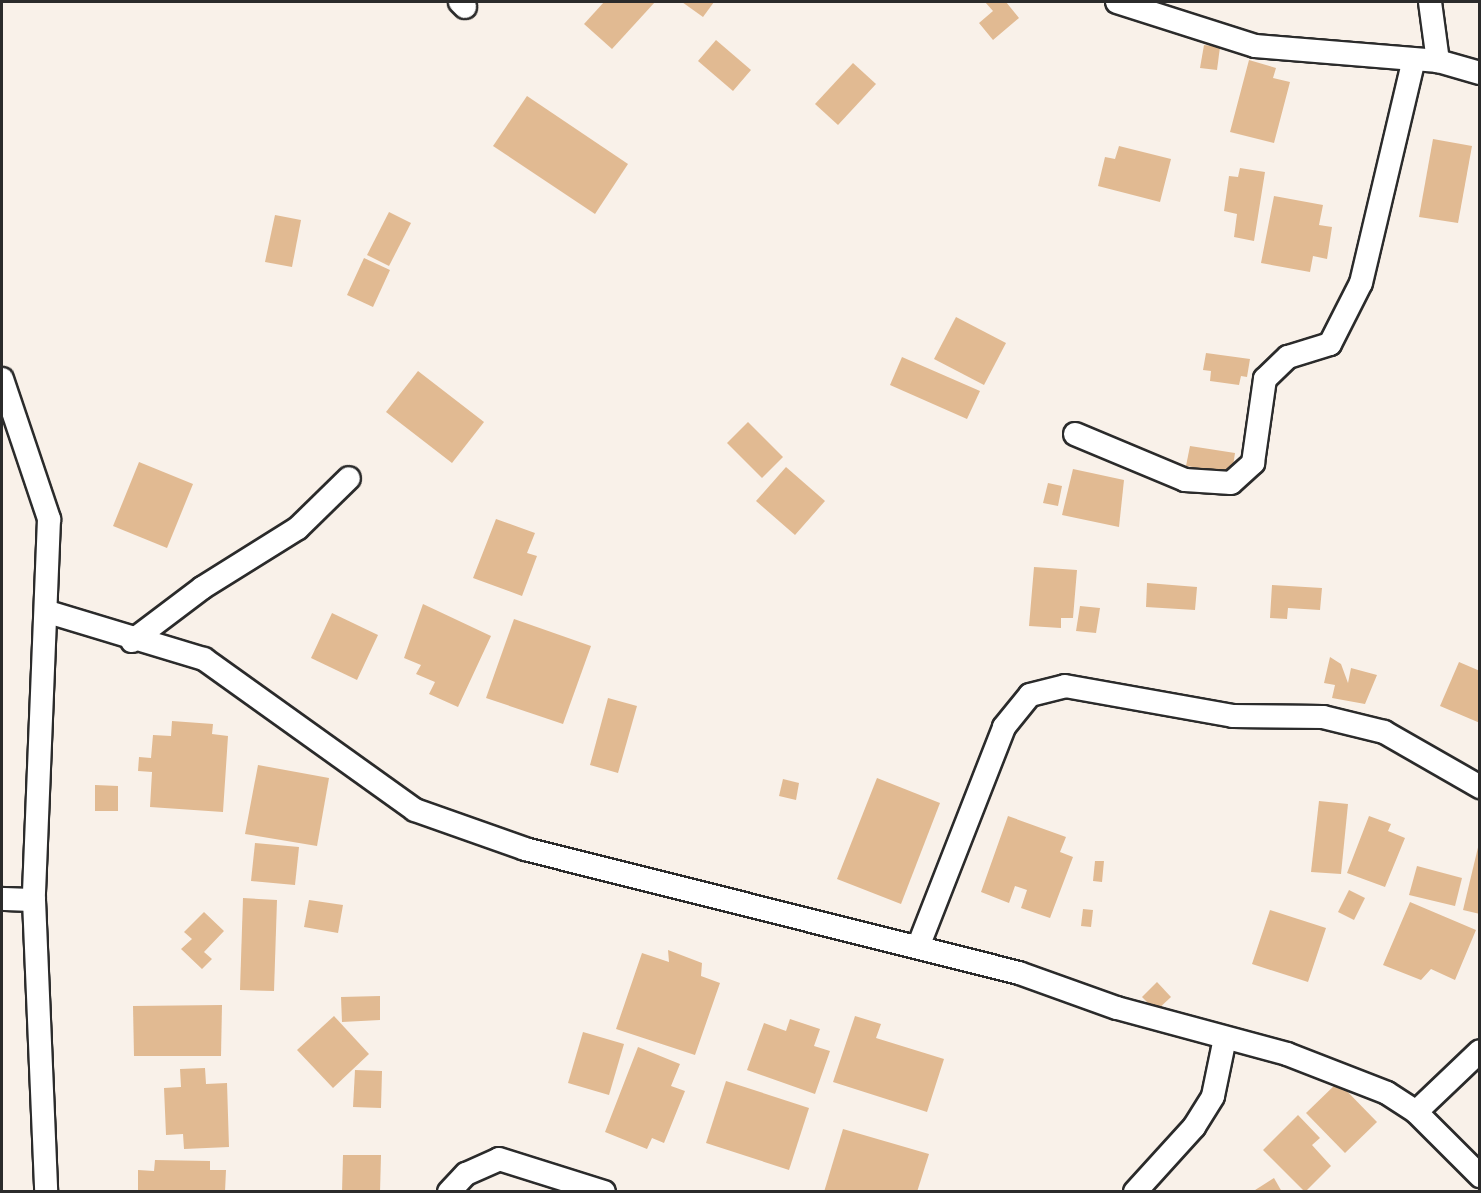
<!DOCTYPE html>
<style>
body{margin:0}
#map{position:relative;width:1481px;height:1193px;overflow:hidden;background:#f9f1e9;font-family:"Playpen Sans",sans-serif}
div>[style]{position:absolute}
.building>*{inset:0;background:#e1ba92}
.roads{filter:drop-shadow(2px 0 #2b2b2b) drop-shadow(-2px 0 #2b2b2b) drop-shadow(0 2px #2b2b2b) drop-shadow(0 -2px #2b2b2b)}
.minor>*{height:22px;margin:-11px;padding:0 11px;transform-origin:11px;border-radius:11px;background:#fff}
span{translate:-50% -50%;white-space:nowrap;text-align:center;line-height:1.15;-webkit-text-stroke:4.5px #fff;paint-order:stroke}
.frame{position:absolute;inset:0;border:3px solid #2b2b2b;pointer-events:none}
</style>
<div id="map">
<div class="building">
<i style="clip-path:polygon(604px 2px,655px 2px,612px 49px,584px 24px)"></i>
<i style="clip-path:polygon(682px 2px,714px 2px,703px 17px)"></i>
<i style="clip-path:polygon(985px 2px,1006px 2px,1019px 18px,993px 40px,979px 23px,993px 11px)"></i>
<i style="clip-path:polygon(716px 40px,751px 70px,733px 91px,698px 61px)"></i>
<i style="clip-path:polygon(1204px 45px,1220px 47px,1217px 70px,1200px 68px)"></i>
<i style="clip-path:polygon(1249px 60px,1276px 68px,1273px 78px,1290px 82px,1274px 143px,1230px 132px)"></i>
<i style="clip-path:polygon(853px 63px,876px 84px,838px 125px,815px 104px)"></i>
<i style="clip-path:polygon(527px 96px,628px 164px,595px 214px,493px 146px)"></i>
<i style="clip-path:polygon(1433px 139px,1472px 146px,1458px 223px,1419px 217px)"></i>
<i style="clip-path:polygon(1119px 146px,1171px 159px,1160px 202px,1098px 186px,1105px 157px,1115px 159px)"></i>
<i style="clip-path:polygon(1240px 168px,1265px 172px,1254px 241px,1234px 237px,1237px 214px,1224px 211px,1229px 176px,1238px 177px)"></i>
<i style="clip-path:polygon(1274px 196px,1323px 205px,1319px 225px,1332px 227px,1327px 259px,1313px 256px,1310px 272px,1261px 263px)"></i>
<i style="clip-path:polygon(389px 212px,411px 223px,389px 266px,367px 255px)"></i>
<i style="clip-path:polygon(275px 215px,301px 220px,292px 267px,265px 262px)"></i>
<i style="clip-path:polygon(364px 258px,390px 270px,373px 307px,347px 295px)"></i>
<i style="clip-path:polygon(956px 317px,1006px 343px,984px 385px,934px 359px)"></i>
<i style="clip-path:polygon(1206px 353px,1250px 359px,1247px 377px,1241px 376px,1239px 385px,1210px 381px,1211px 371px,1203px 370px)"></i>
<i style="clip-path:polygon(902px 357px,980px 391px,967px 419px,890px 385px)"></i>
<i style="clip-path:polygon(418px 371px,484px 422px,452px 463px,386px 412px)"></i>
<i style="clip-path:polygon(748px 422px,783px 457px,762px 478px,727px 443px)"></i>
<i style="clip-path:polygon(1190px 446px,1235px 453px,1232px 473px,1186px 466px)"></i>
<i style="clip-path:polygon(139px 462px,193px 484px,167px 548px,113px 526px)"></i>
<i style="clip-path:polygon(786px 467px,825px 501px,795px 535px,756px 501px)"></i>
<i style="clip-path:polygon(1073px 469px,1124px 480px,1119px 527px,1062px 515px)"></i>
<i style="clip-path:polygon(1048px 483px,1062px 486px,1058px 506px,1043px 503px)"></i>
<i style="clip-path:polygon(496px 519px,535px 533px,527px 553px,537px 556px,522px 596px,473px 578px)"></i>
<i style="clip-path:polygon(1034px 567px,1077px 570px,1073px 618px,1061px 618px,1061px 628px,1029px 626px)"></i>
<i style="clip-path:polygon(1147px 583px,1197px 587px,1195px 610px,1146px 607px)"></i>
<i style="clip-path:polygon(1272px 585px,1322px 588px,1320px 610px,1288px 608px,1287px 619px,1270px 618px)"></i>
<i style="clip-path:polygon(423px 604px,491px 636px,458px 707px,429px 694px,435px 682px,416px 674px,421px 665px,404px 658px)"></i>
<i style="clip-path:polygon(1080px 606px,1100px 608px,1096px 633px,1076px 631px)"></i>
<i style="clip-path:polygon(332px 613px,378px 635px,357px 680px,311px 658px)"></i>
<i style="clip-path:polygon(514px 619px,591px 646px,563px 724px,486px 698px)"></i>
<i style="clip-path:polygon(1330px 657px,1341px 664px,1348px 683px,1351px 668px,1377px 675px,1365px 704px,1332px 698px,1335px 685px,1324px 683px)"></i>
<i style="clip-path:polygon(1459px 662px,1480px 671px,1480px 723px,1440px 706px)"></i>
<i style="clip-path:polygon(608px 698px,637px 706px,618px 773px,590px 765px)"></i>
<i style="clip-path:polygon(172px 721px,213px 724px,212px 734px,228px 736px,223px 812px,150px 807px,152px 772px,138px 771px,139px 757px,151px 758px,153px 735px,171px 736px)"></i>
<i style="clip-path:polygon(258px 765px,329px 778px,317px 846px,245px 834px)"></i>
<i style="clip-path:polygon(877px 778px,940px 803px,901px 904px,837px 879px)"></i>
<i style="clip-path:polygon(783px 779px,799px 783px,796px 800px,779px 796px)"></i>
<i style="clip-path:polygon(95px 785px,118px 786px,118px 811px,95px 811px)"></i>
<i style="clip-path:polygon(1319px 801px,1348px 804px,1341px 874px,1311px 872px)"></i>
<i style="clip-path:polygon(1008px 816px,1066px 837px,1060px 852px,1073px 857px,1050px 918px,1021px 908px,1027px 890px,1015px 886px,1009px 903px,981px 892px)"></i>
<i style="clip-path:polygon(1369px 816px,1391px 824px,1388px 831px,1405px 838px,1385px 887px,1347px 873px)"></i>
<i style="clip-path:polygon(1480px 839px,1480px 914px,1463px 910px)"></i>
<i style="clip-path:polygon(255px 843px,299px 847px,295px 885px,251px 881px)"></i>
<i style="clip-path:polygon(1095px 861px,1104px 861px,1102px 882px,1093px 881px)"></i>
<i style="clip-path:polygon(1417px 866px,1462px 878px,1455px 906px,1409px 895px)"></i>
<i style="clip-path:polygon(1349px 890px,1365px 898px,1354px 920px,1338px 912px)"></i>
<i style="clip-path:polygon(243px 898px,277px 900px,274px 991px,240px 990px)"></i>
<i style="clip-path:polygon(309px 900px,343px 905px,338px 933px,304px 927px)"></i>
<i style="clip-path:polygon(1410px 902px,1476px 930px,1455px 980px,1431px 969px,1421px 980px,1383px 965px)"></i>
<i style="clip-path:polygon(1083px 909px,1093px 910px,1091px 927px,1081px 926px)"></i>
<i style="clip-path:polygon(1270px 910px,1326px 928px,1308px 982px,1252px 964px)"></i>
<i style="clip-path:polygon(204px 912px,224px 931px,204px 952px,212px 959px,202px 969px,181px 949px,192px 939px,184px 932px)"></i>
<i style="clip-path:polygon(668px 950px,702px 963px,701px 976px,720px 983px,695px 1055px,616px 1029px,642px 953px,669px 962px)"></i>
<i style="clip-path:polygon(1157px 982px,1171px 997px,1156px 1011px,1142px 997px)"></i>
<i style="clip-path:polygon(380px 996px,380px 1020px,342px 1022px,341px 997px)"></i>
<i style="clip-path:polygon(222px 1005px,221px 1056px,134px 1056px,133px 1006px)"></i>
<i style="clip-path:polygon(334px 1016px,369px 1054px,333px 1088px,297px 1050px)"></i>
<i style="clip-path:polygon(855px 1016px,881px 1024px,876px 1038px,944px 1059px,927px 1112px,833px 1082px)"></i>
<i style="clip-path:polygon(790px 1019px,820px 1029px,814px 1046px,830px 1051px,815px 1094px,747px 1070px,764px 1023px,786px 1031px)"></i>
<i style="clip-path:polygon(583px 1032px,624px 1044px,609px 1095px,568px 1083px)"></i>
<i style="clip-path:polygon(638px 1047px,680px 1064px,671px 1086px,685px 1091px,664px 1143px,652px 1138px,647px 1149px,605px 1132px)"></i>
<i style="clip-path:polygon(205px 1068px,206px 1084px,227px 1083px,229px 1147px,184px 1149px,183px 1134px,166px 1135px,164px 1088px,181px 1087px,180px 1069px)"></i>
<i style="clip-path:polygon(355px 1070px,382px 1071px,381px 1108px,353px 1107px)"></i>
<i style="clip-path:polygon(726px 1081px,809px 1108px,789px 1170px,706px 1143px)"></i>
<i style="clip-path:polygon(1338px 1082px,1377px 1122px,1345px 1153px,1306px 1113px)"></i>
<i style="clip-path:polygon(1298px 1115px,1320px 1138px,1312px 1145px,1331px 1166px,1305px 1192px,1263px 1150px)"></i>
<i style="clip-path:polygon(843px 1129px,929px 1154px,917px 1192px,824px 1192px)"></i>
<i style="clip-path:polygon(343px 1155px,381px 1155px,380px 1192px,342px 1192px)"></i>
<i style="clip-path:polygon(155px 1160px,210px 1161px,210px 1170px,226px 1170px,225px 1192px,138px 1192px,138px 1170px,154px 1171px)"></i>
<i style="clip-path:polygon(1274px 1178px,1282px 1192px,1252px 1192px)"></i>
</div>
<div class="roads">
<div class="minor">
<i style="left:460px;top:2px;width:7px;rotate:45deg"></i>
<i style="left:1117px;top:2px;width:145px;rotate:17.7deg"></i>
<i style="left:1255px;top:46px;width:184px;rotate:4.7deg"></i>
<i style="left:1438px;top:61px;width:44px;rotate:15.9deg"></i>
<i style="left:1430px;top:2px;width:60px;rotate:82.3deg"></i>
<i style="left:2px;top:379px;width:148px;rotate:71.4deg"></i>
<i style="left:49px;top:519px;width:381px;rotate:92.3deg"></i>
<i style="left:34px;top:900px;width:292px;rotate:87.6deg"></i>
<i style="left:1075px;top:434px;width:119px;rotate:22.7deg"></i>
<i style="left:1185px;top:480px;width:46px;rotate:3.7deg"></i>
<i style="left:1231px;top:483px;width:30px;rotate:-42deg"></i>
<i style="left:1253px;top:463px;width:85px;rotate:-81.9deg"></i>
<i style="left:1265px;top:379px;width:32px;rotate:-44deg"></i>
<i style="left:1288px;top:357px;width:44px;rotate:-17.2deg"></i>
<i style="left:1330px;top:344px;width:68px;rotate:-63.1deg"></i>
<i style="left:1361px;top:283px;width:226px;rotate:-76.7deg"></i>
<i style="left:48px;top:612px;width:163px;rotate:16.8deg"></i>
<i style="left:204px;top:659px;width:259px;rotate:35.6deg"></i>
<i style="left:415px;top:810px;width:117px;rotate:19.5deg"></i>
<i style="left:525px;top:849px;width:509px;rotate:14.09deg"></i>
<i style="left:1019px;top:973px;width:104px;rotate:19.7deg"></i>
<i style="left:1117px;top:1008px;width:176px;rotate:15.1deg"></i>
<i style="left:1287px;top:1054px;width:107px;rotate:21.3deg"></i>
<i style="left:1387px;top:1093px;width:35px;rotate:33deg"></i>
<i style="left:1416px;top:1112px;width:91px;rotate:45deg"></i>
<i style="left:132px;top:641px;width:88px;rotate:-37.1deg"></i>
<i style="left:202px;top:588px;width:113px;rotate:-32deg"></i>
<i style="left:298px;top:528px;width:71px;rotate:-44.4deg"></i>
<i style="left:2px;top:899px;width:32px;rotate:2deg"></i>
<i style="left:918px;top:947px;width:236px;rotate:-68.6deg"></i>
<i style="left:1004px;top:727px;width:41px;rotate:-50.9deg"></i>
<i style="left:1030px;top:695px;width:36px;rotate:-14deg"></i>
<i style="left:1065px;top:686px;width:171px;rotate:10.1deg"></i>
<i style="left:1233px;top:716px;width:90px;rotate:0.6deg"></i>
<i style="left:1323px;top:717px;width:63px;rotate:13.8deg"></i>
<i style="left:1384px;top:732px;width:111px;rotate:29.8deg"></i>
<i style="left:1416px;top:1112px;width:88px;rotate:-43.6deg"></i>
<i style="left:449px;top:1192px;width:25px;rotate:-47deg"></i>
<i style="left:466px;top:1174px;width:36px;rotate:-24deg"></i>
<i style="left:499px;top:1159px;width:110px;rotate:17.4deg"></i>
<i style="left:1135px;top:1192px;width:88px;rotate:-47.8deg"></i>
<i style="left:1194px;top:1127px;width:36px;rotate:-58deg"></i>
<i style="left:1213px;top:1096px;width:59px;rotate:-78.3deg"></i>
</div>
</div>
<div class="frame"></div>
</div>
